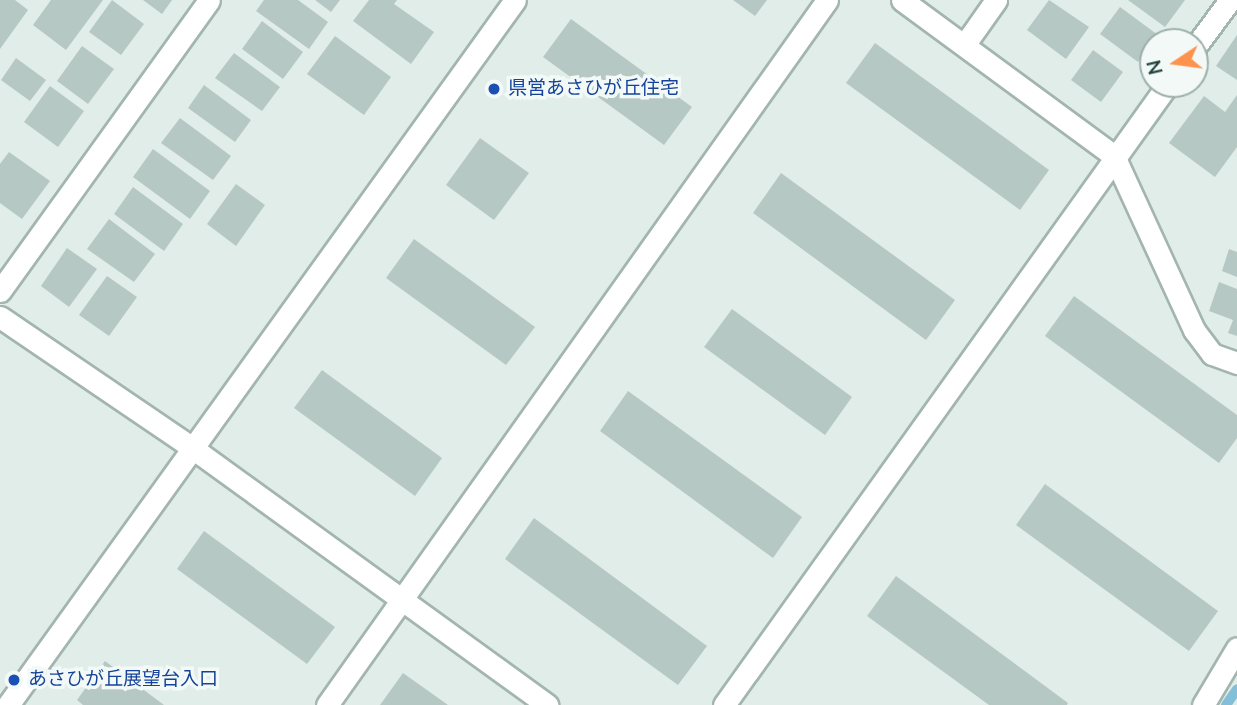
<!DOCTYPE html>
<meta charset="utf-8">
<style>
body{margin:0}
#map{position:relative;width:1237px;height:705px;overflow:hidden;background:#e1ede9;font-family:"Nunito Sans","Noto Sans JP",sans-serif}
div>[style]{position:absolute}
.stream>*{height:10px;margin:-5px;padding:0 5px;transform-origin:5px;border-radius:5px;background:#83bfd8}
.building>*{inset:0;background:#b6c8c3}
.roads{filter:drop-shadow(2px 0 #a3b5b1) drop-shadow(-2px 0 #a3b5b1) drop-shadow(0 2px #a3b5b1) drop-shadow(0 -2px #a3b5b1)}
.minor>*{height:21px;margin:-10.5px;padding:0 10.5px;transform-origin:10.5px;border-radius:10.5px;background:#fff}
.tertiary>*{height:21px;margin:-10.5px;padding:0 10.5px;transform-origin:10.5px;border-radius:10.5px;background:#fff}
.dots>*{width:19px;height:19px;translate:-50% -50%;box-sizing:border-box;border:4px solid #f2f9f6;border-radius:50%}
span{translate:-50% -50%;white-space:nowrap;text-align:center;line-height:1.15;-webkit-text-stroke:7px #f2f9f6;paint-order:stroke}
.transit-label{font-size:19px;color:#164399}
.left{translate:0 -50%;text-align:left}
.north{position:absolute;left:1139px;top:28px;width:70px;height:70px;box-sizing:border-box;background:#f2f9f6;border:2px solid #9eafab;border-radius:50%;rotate:257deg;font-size:19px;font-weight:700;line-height:28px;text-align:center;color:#1f3f3b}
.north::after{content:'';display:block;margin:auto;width:24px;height:32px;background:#ff924d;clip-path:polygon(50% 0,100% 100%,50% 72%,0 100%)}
</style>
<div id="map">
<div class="stream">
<i style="left:1226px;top:705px;width:19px;rotate:-55deg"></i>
</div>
<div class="building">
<i style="clip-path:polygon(0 0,15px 0,28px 10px,0 49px)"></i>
<i style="clip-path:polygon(51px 0,103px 0,66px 50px,33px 25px)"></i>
<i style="clip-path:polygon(112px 0,144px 24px,121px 55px,89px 32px)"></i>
<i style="clip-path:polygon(143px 0,172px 0,162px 14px)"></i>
<i style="clip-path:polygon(264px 0,298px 0,328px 22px,309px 49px,256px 11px)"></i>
<i style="clip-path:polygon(315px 0,340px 0,331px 12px)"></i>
<i style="clip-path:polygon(369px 0,397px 0,394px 4px,434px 32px,411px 64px,353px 21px)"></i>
<i style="clip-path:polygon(733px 0,767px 0,755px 16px)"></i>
<i style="clip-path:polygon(1049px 0,1089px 27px,1066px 59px,1027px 30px)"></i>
<i style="clip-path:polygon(1128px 0,1185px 0,1165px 27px)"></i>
<i style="clip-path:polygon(1120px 7px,1158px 35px,1138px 62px,1100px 34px)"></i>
<i style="clip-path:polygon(571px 19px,692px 107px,664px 145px,543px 57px)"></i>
<i style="clip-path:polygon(262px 21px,303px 52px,283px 79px,242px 49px)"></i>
<i style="clip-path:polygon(1237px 35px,1237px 80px,1216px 66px)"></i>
<i style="clip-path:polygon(335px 36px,391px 77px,364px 115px,307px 74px)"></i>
<i style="clip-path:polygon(875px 43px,1049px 170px,1020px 210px,846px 83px)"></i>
<i style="clip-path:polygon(82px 46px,114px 69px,88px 104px,57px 81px)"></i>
<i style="clip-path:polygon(1093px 50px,1123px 72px,1101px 102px,1071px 80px)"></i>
<i style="clip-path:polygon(234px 53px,280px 87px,262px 111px,215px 78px)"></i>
<i style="clip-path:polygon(16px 58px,46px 80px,30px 101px,1px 80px)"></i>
<i style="clip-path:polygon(204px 85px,251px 120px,235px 142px,188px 108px)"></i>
<i style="clip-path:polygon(50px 86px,84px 111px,58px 147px,24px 122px)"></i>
<i style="clip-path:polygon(1237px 95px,1237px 147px,1215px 177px,1169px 143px,1204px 96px,1225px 112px)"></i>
<i style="clip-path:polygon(180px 118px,231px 156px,213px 180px,161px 143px)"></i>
<i style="clip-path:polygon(480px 138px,529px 173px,494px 220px,446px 185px)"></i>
<i style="clip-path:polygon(153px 149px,210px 191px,190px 219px,133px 177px)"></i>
<i style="clip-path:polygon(9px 152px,50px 181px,22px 219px,0 203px,0 164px)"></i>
<i style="clip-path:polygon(781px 173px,955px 300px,926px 340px,753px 213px)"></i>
<i style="clip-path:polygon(236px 184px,265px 205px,236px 246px,207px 224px)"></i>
<i style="clip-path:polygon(133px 187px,183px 224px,164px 251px,114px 214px)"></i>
<i style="clip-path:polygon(109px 219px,155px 254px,134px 282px,87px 249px)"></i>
<i style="clip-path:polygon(414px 239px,535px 327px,506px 365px,386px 278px)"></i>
<i style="clip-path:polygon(67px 248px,97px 269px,69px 307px,41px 286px)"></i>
<i style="clip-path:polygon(1229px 249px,1237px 252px,1237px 277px,1222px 271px)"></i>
<i style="clip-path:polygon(107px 276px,137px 297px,109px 336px,79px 315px)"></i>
<i style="clip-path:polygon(1219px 282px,1237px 289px,1237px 336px,1228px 333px,1233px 320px,1209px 311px)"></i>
<i style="clip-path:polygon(1074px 296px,1237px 415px,1237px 438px,1219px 463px,1045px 336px)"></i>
<i style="clip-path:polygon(732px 309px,852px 397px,825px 435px,704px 347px)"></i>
<i style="clip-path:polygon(322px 370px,442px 458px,415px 496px,294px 408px)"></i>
<i style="clip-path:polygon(628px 391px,802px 517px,773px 558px,600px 431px)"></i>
<i style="clip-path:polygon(1045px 484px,1218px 611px,1189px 651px,1016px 525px)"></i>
<i style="clip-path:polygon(534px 518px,707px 646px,678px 685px,505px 559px)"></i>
<i style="clip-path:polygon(204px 531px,335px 627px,307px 664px,177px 569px)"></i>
<i style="clip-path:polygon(896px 576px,1068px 703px,1067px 705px,989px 705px,867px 616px)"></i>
<i style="clip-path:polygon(105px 661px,164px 705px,83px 705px,77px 700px)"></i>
<i style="clip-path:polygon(403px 673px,448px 705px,380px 705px)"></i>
</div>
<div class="roads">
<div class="minor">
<i style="left:902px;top:0;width:263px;rotate:36.3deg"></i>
<i style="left:1114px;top:156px;width:192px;rotate:65.3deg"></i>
<i style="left:1194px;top:330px;width:30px;rotate:53deg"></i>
<i style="left:1212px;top:354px;width:27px;rotate:20deg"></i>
<i style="left:965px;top:44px;width:54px;rotate:-54.8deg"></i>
<i style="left:1195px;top:47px;width:59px;rotate:-53.3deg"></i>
<i style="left:0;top:291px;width:358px;rotate:-54.3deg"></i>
<i style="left:0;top:317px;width:231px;rotate:34.2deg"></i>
<i style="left:191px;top:447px;width:440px;rotate:35.9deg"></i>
<i style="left:327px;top:705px;width:864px;rotate:-54.65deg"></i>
<i style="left:724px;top:705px;width:763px;rotate:-54.44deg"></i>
<i style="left:1203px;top:705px;width:66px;rotate:-59.2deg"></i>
</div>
<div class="tertiary">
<i style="left:8px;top:705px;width:868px;rotate:-54.28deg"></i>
</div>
</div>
<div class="dots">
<i style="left:494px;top:89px;background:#1a4fb4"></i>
<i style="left:14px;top:680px;background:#1a4fb4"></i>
</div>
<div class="transit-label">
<span class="left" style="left:508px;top:89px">県営あさひが丘住宅</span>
<span class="left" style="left:28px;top:680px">あさひが丘展望台入口</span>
</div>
<div class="north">N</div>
</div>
